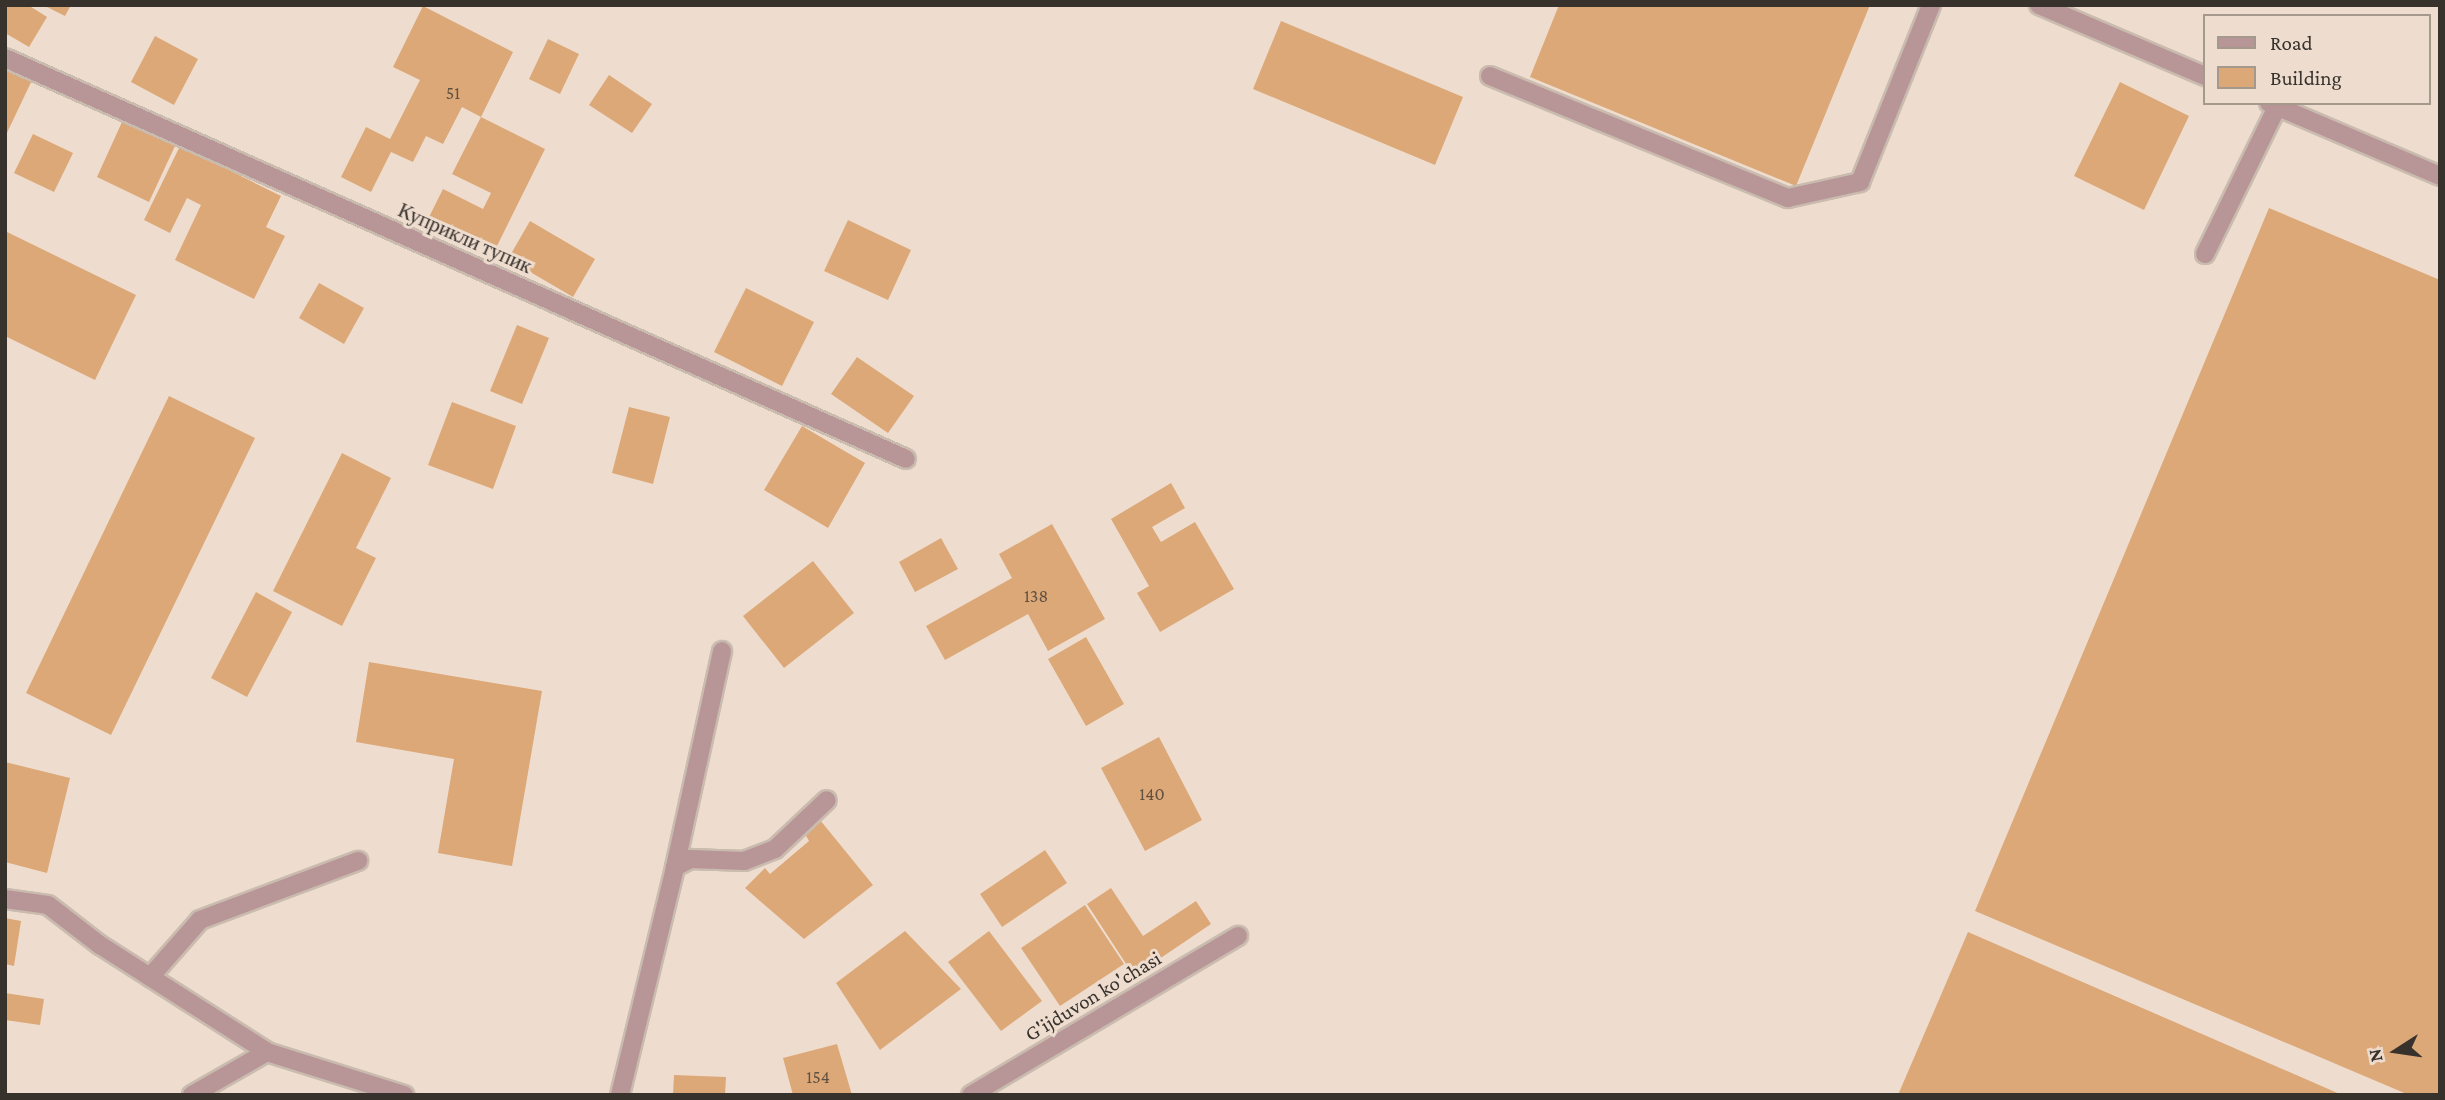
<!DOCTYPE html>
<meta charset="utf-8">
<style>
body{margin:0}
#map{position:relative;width:2445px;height:1100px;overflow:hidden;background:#eeddcf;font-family:"Crimson Pro",serif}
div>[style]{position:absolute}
.building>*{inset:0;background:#dca877}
.roads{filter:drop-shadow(2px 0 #cabbaf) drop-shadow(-2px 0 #cabbaf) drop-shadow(0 2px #cabbaf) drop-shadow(0 -2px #cabbaf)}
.minor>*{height:18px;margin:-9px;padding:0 9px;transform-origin:9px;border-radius:9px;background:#b89698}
span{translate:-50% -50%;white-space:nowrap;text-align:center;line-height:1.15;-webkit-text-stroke:6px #eeddcf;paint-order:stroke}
.number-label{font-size:18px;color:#615040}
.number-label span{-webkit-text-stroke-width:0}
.street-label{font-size:21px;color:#38322d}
.frame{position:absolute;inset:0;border:7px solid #38322d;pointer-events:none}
.legend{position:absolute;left:2203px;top:14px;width:228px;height:91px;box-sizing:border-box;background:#eeddcf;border:2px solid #a5998e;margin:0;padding:9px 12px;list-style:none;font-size:21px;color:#38322d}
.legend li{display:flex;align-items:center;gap:14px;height:35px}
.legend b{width:35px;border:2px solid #a5998e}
.north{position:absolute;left:2361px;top:1016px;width:70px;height:70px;-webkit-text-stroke:5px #eeddcf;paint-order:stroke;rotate:258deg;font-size:19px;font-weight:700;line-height:28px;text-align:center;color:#38322d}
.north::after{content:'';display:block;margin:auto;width:24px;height:32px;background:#38322d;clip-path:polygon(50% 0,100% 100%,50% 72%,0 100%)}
</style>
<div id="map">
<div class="building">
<i style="clip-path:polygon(5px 5px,28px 5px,47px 17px,29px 47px,5px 33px)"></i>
<i style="clip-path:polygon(43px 5px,71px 5px,65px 16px)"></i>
<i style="clip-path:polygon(1559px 5px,1870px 5px,1796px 186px,1530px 77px)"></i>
<i style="clip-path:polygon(423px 6px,513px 52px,481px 117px,462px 107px,443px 144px,426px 136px,413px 162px,391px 152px,371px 192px,341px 177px,366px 127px,390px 139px,420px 80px,393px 67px)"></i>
<i style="clip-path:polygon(1281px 21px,1463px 97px,1435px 165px,1253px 89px)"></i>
<i style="clip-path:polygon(155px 36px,198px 59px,174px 105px,131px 82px)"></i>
<i style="clip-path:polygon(548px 39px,579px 54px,560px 94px,529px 79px)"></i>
<i style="clip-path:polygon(5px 63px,34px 76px,5px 137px)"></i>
<i style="clip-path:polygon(609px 75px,652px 104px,632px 133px,589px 105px)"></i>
<i style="clip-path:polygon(2120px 82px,2189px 116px,2144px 210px,2074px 176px)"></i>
<i style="clip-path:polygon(481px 117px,545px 149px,494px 252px,428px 219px,443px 189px,483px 209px,491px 193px,452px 174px)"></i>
<i style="clip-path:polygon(122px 122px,175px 146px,149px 202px,97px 177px)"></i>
<i style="clip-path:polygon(33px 134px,73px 153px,54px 192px,14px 173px)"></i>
<i style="clip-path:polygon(180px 146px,281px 196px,266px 227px,285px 236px,254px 299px,175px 260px,201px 205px,187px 198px,170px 233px,144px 220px)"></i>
<i style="clip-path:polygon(2269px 208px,2440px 280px,2440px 1095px,2409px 1095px,1975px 911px)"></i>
<i style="clip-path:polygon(848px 220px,911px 250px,888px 300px,824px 271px)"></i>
<i style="clip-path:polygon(530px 221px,595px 259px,573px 297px,508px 259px)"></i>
<i style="clip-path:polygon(5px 231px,136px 295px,95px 380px,5px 336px)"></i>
<i style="clip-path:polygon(319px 283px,364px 308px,344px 344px,299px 318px)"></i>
<i style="clip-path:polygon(746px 288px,814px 322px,782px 386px,714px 352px)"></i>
<i style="clip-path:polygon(517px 325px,549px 338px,522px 404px,490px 391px)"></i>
<i style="clip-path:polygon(857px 357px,914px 396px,888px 433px,831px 394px)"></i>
<i style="clip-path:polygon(169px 396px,255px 438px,111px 735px,26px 693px)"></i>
<i style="clip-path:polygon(452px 402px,516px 426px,493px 489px,428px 465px)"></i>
<i style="clip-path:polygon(629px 407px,670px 417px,653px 484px,612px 473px)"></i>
<i style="clip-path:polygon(802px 426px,865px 463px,828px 528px,764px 490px)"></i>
<i style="clip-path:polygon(342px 453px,391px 478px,356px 548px,376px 558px,342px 626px,273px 591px)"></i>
<i style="clip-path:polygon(1171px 483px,1185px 508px,1152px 527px,1161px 542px,1195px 522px,1234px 589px,1160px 632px,1137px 593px,1149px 586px,1111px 519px)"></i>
<i style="clip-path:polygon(1052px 524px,1105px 619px,1048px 651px,1028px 614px,945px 660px,926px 626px,1012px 578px,999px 554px)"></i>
<i style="clip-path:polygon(941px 538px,958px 569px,915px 592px,899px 562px)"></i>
<i style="clip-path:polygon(813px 561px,854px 613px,784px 668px,743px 616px)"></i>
<i style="clip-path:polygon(256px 592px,292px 612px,247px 697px,211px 678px)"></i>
<i style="clip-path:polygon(1086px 637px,1124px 704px,1086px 726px,1048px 659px)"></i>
<i style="clip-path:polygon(369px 662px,542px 691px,512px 866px,438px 853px,454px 759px,356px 742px)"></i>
<i style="clip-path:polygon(1159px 737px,1202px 820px,1145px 851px,1101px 768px)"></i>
<i style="clip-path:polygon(5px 762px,70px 778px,47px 873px,5px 862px)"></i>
<i style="clip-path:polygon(820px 820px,873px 885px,804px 939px,745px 888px,765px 868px,770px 874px,809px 841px,805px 834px)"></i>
<i style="clip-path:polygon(1045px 850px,1067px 883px,1002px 927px,980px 894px)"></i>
<i style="clip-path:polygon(1111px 888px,1143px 936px,1196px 901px,1211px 924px,1134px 976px,1087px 904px)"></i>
<i style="clip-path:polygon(1085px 905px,1124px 964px,1060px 1006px,1021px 948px)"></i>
<i style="clip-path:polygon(5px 918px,21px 921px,14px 966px,5px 964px)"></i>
<i style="clip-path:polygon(905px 931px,961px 989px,880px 1050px,836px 983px)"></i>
<i style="clip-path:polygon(989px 931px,1042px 1001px,1001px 1031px,948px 962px)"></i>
<i style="clip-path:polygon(1968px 932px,2342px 1095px,1898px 1095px)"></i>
<i style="clip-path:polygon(5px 993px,44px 999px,40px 1025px,5px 1020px)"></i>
<i style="clip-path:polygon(837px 1044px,852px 1095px,793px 1095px,783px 1058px)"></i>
<i style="clip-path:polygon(674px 1075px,726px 1077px,725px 1095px,673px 1095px)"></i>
</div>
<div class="roads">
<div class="minor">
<i style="left:2039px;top:5px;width:181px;rotate:23.2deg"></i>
<i style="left:5px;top:58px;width:986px;rotate:23.99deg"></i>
<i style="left:1490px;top:76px;width:322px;rotate:22.3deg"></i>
<i style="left:1788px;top:198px;width:74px;rotate:-12.5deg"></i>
<i style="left:1860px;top:182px;width:191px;rotate:-68.1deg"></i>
<i style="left:2269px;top:103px;width:186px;rotate:23.1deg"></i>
<i style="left:2205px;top:254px;width:164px;rotate:-63.9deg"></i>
<i style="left:675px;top:867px;width:221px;rotate:-77.7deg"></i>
<i style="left:5px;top:899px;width:43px;rotate:7.9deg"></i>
<i style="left:48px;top:905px;width:66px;rotate:37.6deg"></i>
<i style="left:100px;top:945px;width:198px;rotate:32.6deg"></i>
<i style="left:150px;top:977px;width:76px;rotate:-48.7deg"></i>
<i style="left:200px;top:920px;width:169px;rotate:-20.5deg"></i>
<i style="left:192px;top:1095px;width:86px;rotate:-29.8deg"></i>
<i style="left:267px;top:1052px;width:144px;rotate:17.4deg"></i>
<i style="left:620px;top:1095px;width:235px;rotate:-76.4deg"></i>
<i style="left:675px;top:867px;width:18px;rotate:-27deg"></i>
<i style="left:691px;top:859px;width:53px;rotate:2.2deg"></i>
<i style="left:744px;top:861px;width:33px;rotate:-21deg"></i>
<i style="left:775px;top:849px;width:71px;rotate:-43.3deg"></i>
<i style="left:971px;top:1095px;width:311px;rotate:-30.8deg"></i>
</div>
</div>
<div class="number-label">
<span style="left:453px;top:93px">51</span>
<span style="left:1036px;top:596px">138</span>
<span style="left:1152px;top:794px">140</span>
<span style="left:818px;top:1077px">154</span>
</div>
<div class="street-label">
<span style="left:465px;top:238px;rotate:24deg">Куприкли тупик</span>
<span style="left:1093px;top:996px;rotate:-31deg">G'ijduvon ko'chasi</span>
</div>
<div class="frame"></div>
<ul class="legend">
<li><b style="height:9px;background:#b89698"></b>Road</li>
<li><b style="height:19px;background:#dca877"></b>Building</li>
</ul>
<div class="north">N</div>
</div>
